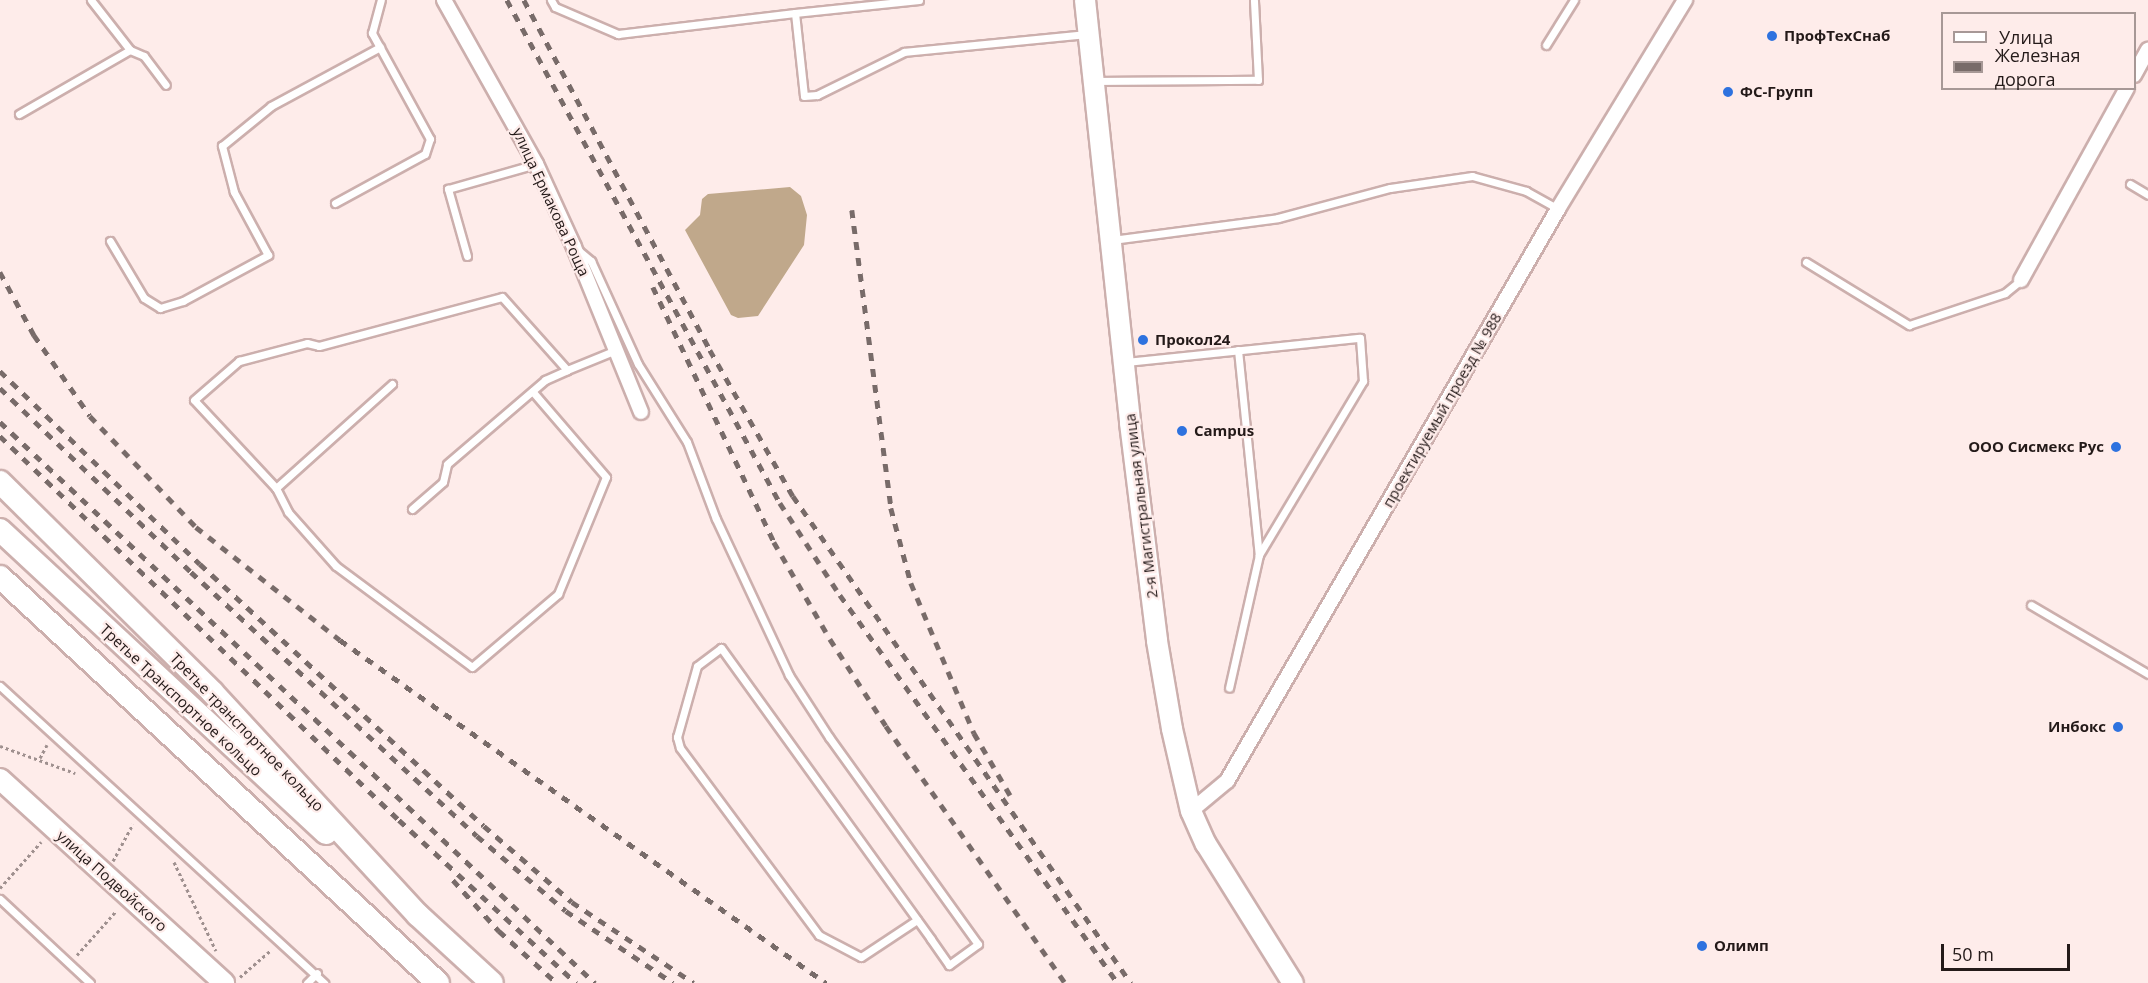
<!DOCTYPE html>
<meta charset="utf-8">
<style>
body{margin:0}
#map{position:relative;width:2148px;height:983px;overflow:hidden;background:#feecea;font-family:"Open Sans",sans-serif}
div>[style]{position:absolute}
.forest>*{inset:0;background:#c0a88b}
.path>*{height:3px;margin-top:-1.5px;transform-origin:0;background:repeating-linear-gradient(90deg,#9f908f 0 3px,transparent 0 6px)}
.roads{filter:drop-shadow(2px 0 #ccafad) drop-shadow(-2px 0 #ccafad) drop-shadow(0 2px #ccafad) drop-shadow(0 -2px #ccafad)}
.lane>*{height:7px;margin:-3.5px;padding:0 3.5px;transform-origin:3.5px;border-radius:3.5px;background:#fff}
.street>*{height:14px;margin:-7px;padding:0 7px;transform-origin:7px;border-radius:7px;background:#fff}
.secondary>*{height:20px;margin:-10px;padding:0 10px;transform-origin:10px;border-radius:10px;background:#fff}
.primary>*{height:22px;margin:-11px;padding:0 11px;transform-origin:11px;border-radius:11px;background:#fff}
.rail>*{height:4.5px;margin-top:-2.25px;transform-origin:0;background:repeating-linear-gradient(90deg,#786b69 0 8px,transparent 0 16px)}
.dots>*{width:16px;height:16px;translate:-50% -50%;box-sizing:border-box;border:3px solid #feecea;border-radius:50%}
span{translate:-50% -50%;white-space:nowrap;text-align:center;line-height:1.15;-webkit-text-stroke:4.5px #feecea;paint-order:stroke}
.poi-label{font-size:15px;color:#241a19;font-weight:700}
.left{translate:0 -50%;text-align:left}
.right{translate:-100% -50%;text-align:right}
.street-label{font-size:15px;color:#241a19}
.legend{position:absolute;left:1941px;top:12px;width:195px;height:78px;box-sizing:border-box;background:#feecea;border:2px solid #a79896;margin:0;padding:8px 10px;list-style:none;font-size:18px;color:#241a19}
.legend li{display:flex;align-items:center;gap:12px;height:30px}
.legend b{width:30px;border:2px solid #a79896}
.scale{position:absolute;left:1941px;top:944px;width:129px;height:27px;box-sizing:border-box;border:3px solid #241a19;border-top:0;padding-left:8px;font-size:18px;line-height:21px;white-space:nowrap;color:#241a19;-webkit-text-stroke:4px #feecea;paint-order:stroke}
</style>
<div id="map">
<div class="forest">
<i style="clip-path:polygon(790px 187px,801px 196px,807px 215px,804px 245px,758px 316px,738px 318px,731px 315px,685px 230px,700px 215px,702px 199px,708px 194px)"></i>
</div>
<div class="path">
<i style="left:0;top:746px;width:80px;rotate:19.8deg"></i>
<i style="left:40px;top:758px;width:15px;rotate:-62deg"></i>
<i style="left:113px;top:861px;width:42px;rotate:-61.6deg"></i>
<i style="left:174px;top:862px;width:98px;rotate:64.7deg"></i>
<i style="left:0;top:888px;width:62px;rotate:-48.3deg"></i>
<i style="left:77px;top:955px;width:60px;rotate:-48.4deg"></i>
<i style="left:240px;top:977px;width:41px;rotate:-41.1deg"></i>
</div>
<div class="roads">
<div class="lane">
<i style="left:91px;top:0;width:63px;rotate:52deg"></i>
<i style="left:130px;top:50px;width:15px;rotate:23deg"></i>
<i style="left:144px;top:56px;width:36px;rotate:53deg"></i>
<i style="left:551px;top:0;width:8px;rotate:60deg"></i>
<i style="left:555px;top:7px;width:69px;rotate:23.2deg"></i>
<i style="left:618px;top:34px;width:178px;rotate:-6.8deg"></i>
<i style="left:919px;top:0;width:125px;rotate:174deg"></i>
<i style="left:795px;top:13px;width:83px;rotate:83.8deg"></i>
<i style="left:804px;top:96px;width:13px;rotate:-4deg"></i>
<i style="left:817px;top:95px;width:97px;rotate:-26.3deg"></i>
<i style="left:904px;top:52px;width:183px;rotate:-5.6deg"></i>
<i style="left:1546px;top:45px;width:53px;rotate:-58.1deg"></i>
<i style="left:1095px;top:81px;width:163px;rotate:-0.4deg"></i>
<i style="left:1258px;top:80px;width:80px;rotate:-92.9deg"></i>
<i style="left:19px;top:114px;width:128px;rotate:-30deg"></i>
<i style="left:2130px;top:184px;width:21px;rotate:31deg"></i>
<i style="left:335px;top:203px;width:102px;rotate:-28.6deg"></i>
<i style="left:425px;top:154px;width:16px;rotate:-72deg"></i>
<i style="left:430px;top:139px;width:121px;rotate:-118.7deg"></i>
<i style="left:372px;top:33px;width:34px;rotate:-75deg"></i>
<i style="left:1112px;top:240px;width:167px;rotate:-7.5deg"></i>
<i style="left:1278px;top:218px;width:116px;rotate:-15deg"></i>
<i style="left:1390px;top:188px;width:83px;rotate:-8.3deg"></i>
<i style="left:1472px;top:176px;width:56px;rotate:15.5deg"></i>
<i style="left:1526px;top:191px;width:37px;rotate:29deg"></i>
<i style="left:110px;top:241px;width:66px;rotate:59.2deg"></i>
<i style="left:144px;top:298px;width:19px;rotate:32deg"></i>
<i style="left:160px;top:308px;width:24px;rotate:-17deg"></i>
<i style="left:183px;top:301px;width:97px;rotate:-28.4deg"></i>
<i style="left:268px;top:255px;width:72px;rotate:-118.4deg"></i>
<i style="left:234px;top:192px;width:48px;rotate:-104.6deg"></i>
<i style="left:222px;top:146px;width:63px;rotate:-39.2deg"></i>
<i style="left:271px;top:106px;width:124px;rotate:-28.4deg"></i>
<i style="left:579px;top:251px;width:16px;rotate:40deg"></i>
<i style="left:591px;top:261px;width:113px;rotate:65.5deg"></i>
<i style="left:638px;top:364px;width:92px;rotate:57.9deg"></i>
<i style="left:687px;top:442px;width:82px;rotate:69.4deg"></i>
<i style="left:716px;top:519px;width:172px;rotate:64.9deg"></i>
<i style="left:789px;top:675px;width:74px;rotate:57.2deg"></i>
<i style="left:829px;top:737px;width:255px;rotate:54.3deg"></i>
<i style="left:978px;top:944px;width:36px;rotate:144deg"></i>
<i style="left:949px;top:965px;width:32px;rotate:-125deg"></i>
<i style="left:931px;top:939px;width:359px;rotate:-125.8deg"></i>
<i style="left:721px;top:648px;width:30px;rotate:143deg"></i>
<i style="left:697px;top:666px;width:74px;rotate:105.7deg"></i>
<i style="left:677px;top:737px;width:11px;rotate:75deg"></i>
<i style="left:680px;top:748px;width:233px;rotate:53.4deg"></i>
<i style="left:819px;top:935px;width:47px;rotate:27.6deg"></i>
<i style="left:861px;top:957px;width:67px;rotate:-33.5deg"></i>
<i style="left:467px;top:256px;width:70px;rotate:-105.8deg"></i>
<i style="left:448px;top:189px;width:91px;rotate:-15.9deg"></i>
<i style="left:1806px;top:262px;width:121px;rotate:31.5deg"></i>
<i style="left:1909px;top:325px;width:101px;rotate:-18.4deg"></i>
<i style="left:2005px;top:293px;width:21px;rotate:-39deg"></i>
<i style="left:1238px;top:350px;width:206px;rotate:84.2deg"></i>
<i style="left:1126px;top:362px;width:235px;rotate:-5.9deg"></i>
<i style="left:1360px;top:338px;width:43px;rotate:86deg"></i>
<i style="left:1363px;top:381px;width:203px;rotate:120.9deg"></i>
<i style="left:1259px;top:555px;width:136px;rotate:102.7deg"></i>
<i style="left:392px;top:384px;width:156px;rotate:138.1deg"></i>
<i style="left:276px;top:488px;width:120px;rotate:-133deg"></i>
<i style="left:194px;top:400px;width:60px;rotate:-40.9deg"></i>
<i style="left:239px;top:361px;width:70px;rotate:-14.8deg"></i>
<i style="left:307px;top:343px;width:12px;rotate:14deg"></i>
<i style="left:319px;top:346px;width:189px;rotate:-15deg"></i>
<i style="left:502px;top:297px;width:98px;rotate:48.3deg"></i>
<i style="left:567px;top:370px;width:53px;rotate:-22.2deg"></i>
<i style="left:276px;top:488px;width:27px;rotate:63deg"></i>
<i style="left:288px;top:512px;width:72px;rotate:48.4deg"></i>
<i style="left:336px;top:566px;width:169px;rotate:36.6deg"></i>
<i style="left:472px;top:667px;width:113px;rotate:-40.3deg"></i>
<i style="left:558px;top:594px;width:126px;rotate:-67.7deg"></i>
<i style="left:606px;top:477px;width:113px;rotate:-130.7deg"></i>
<i style="left:412px;top:509px;width:41px;rotate:-41.1deg"></i>
<i style="left:443px;top:482px;width:18px;rotate:-77deg"></i>
<i style="left:447px;top:464px;width:129px;rotate:-40.6deg"></i>
<i style="left:545px;top:380px;width:24px;rotate:-24deg"></i>
<i style="left:2031px;top:605px;width:136px;rotate:30.5deg"></i>
<i style="left:0;top:686px;width:440px;rotate:42.5deg"></i>
<i style="left:0;top:899px;width:123px;rotate:43deg"></i>
<i style="left:307px;top:983px;width:14px;rotate:-45deg"></i>
</div>
<div class="street">
<i style="left:444px;top:0;width:188px;rotate:60.7deg"></i>
<i style="left:536px;top:164px;width:91px;rotate:65.4deg"></i>
<i style="left:574px;top:247px;width:178px;rotate:67.9deg"></i>
<i style="left:2134px;top:75px;width:29px;rotate:-61deg"></i>
<i style="left:2021px;top:280px;width:219px;rotate:-61.1deg"></i>
<i style="left:1191px;top:811px;width:47px;rotate:-39.8deg"></i>
<i style="left:1227px;top:781px;width:661px;rotate:-59.94deg"></i>
<i style="left:1558px;top:209px;width:245px;rotate:-58.7deg"></i>
</div>
<div class="secondary">
<i style="left:1085px;top:0;width:425px;rotate:83.9deg"></i>
<i style="left:1130px;top:423px;width:220px;rotate:82.9deg"></i>
<i style="left:1157px;top:641px;width:89px;rotate:80.3deg"></i>
<i style="left:1172px;top:729px;width:84px;rotate:77deg"></i>
<i style="left:1191px;top:811px;width:36px;rotate:66deg"></i>
<i style="left:1206px;top:844px;width:164px;rotate:58deg"></i>
<i style="left:0;top:779px;width:303px;rotate:42.3deg"></i>
</div>
<div class="primary">
<i style="left:0;top:482px;width:298px;rotate:44.7deg"></i>
<i style="left:212px;top:692px;width:304px;rotate:47.3deg"></i>
<i style="left:418px;top:915px;width:100px;rotate:42.6deg"></i>
<i style="left:0;top:530px;width:445px;rotate:42.9deg"></i>
<i style="left:0;top:577px;width:597px;rotate:42.83deg"></i>
</div>
</div>
<div class="rail">
<i style="left:507px;top:0;width:572px;rotate:61.51deg"></i>
<i style="left:780px;top:503px;width:110px;rotate:56.9deg"></i>
<i style="left:840px;top:595px;width:477px;rotate:54.4deg"></i>
<i style="left:524px;top:0;width:396px;rotate:62deg"></i>
<i style="left:710px;top:350px;width:168px;rotate:60.4deg"></i>
<i style="left:793px;top:496px;width:593px;rotate:55.24deg"></i>
<i style="left:852px;top:210px;width:301px;rotate:82.5deg"></i>
<i style="left:891px;top:508px;width:78px;rotate:75.1deg"></i>
<i style="left:911px;top:583px;width:163px;rotate:67.2deg"></i>
<i style="left:974px;top:733px;width:78px;rotate:59.8deg"></i>
<i style="left:0;top:272px;width:72px;rotate:61.6deg"></i>
<i style="left:34px;top:335px;width:98px;rotate:55.3deg"></i>
<i style="left:90px;top:416px;width:153px;rotate:46.3deg"></i>
<i style="left:196px;top:527px;width:183px;rotate:38.1deg"></i>
<i style="left:340px;top:640px;width:595px;rotate:35.21deg"></i>
<i style="left:653px;top:287px;width:282px;rotate:64.6deg"></i>
<i style="left:774px;top:542px;width:112px;rotate:60deg"></i>
<i style="left:830px;top:639px;width:103px;rotate:57.2deg"></i>
<i style="left:886px;top:726px;width:313px;rotate:55.1deg"></i>
<i style="left:0;top:371px;width:278px;rotate:44deg"></i>
<i style="left:200px;top:564px;width:386px;rotate:42.7deg"></i>
<i style="left:484px;top:826px;width:116px;rotate:40.8deg"></i>
<i style="left:572px;top:902px;width:146px;rotate:33.6deg"></i>
<i style="left:0;top:388px;width:265px;rotate:43.9deg"></i>
<i style="left:191px;top:572px;width:389px;rotate:42.7deg"></i>
<i style="left:477px;top:836px;width:116px;rotate:40.1deg"></i>
<i style="left:566px;top:911px;width:129px;rotate:33.9deg"></i>
<i style="left:0;top:422px;width:818px;rotate:43.32deg"></i>
<i style="left:0;top:436px;width:554px;rotate:43.9deg"></i>
<i style="left:399px;top:820px;width:241px;rotate:42.6deg"></i>
<i style="left:453px;top:880px;width:69px;rotate:48deg"></i>
<i style="left:499px;top:931px;width:78px;rotate:41.9deg"></i>
</div>
<div class="dots">
<i style="left:1772px;top:36px;background:#2e72df"></i>
<i style="left:1728px;top:92px;background:#2e72df"></i>
<i style="left:1143px;top:340px;background:#2e72df"></i>
<i style="left:1182px;top:431px;background:#2e72df"></i>
<i style="left:2116px;top:447px;background:#2e72df"></i>
<i style="left:2118px;top:727px;background:#2e72df"></i>
<i style="left:1702px;top:946px;background:#2e72df"></i>
</div>
<div class="poi-label">
<span class="left" style="left:1784px;top:36px">ПрофТехСнаб</span>
<span class="left" style="left:1740px;top:92px">ФС-Групп</span>
<span class="left" style="left:1155px;top:340px">Прокол24</span>
<span class="left" style="left:1194px;top:431px">Campus</span>
<span class="right" style="left:2104px;top:447px">ООО Сисмекс Рус</span>
<span class="right" style="left:2106px;top:727px">Инбокс</span>
<span class="left" style="left:1714px;top:946px">Олимп</span>
</div>
<div class="street-label">
<span style="left:551px;top:202px;rotate:65deg">улица Ермакова Роща</span>
<span style="left:1442px;top:410px;rotate:-60deg">проектируемый проезд № 988</span>
<span style="left:1141px;top:506px;rotate:-97deg">2-я Магистральная улица</span>
<span style="left:181px;top:700px;rotate:43deg">Третье Транспортное кольцо</span>
<span style="left:247px;top:732px;rotate:46deg">Третье транспортное кольцо</span>
<span style="left:112px;top:881px;rotate:42deg">улица Подвойского</span>
</div>
<ul class="legend">
<li><b style="height:8px;background:#fff"></b>Улица</li>
<li><b style="height:8px;background:#786b69"></b>Железная дорога</li>
</ul>
<div class="scale">50 m</div>
</div>
